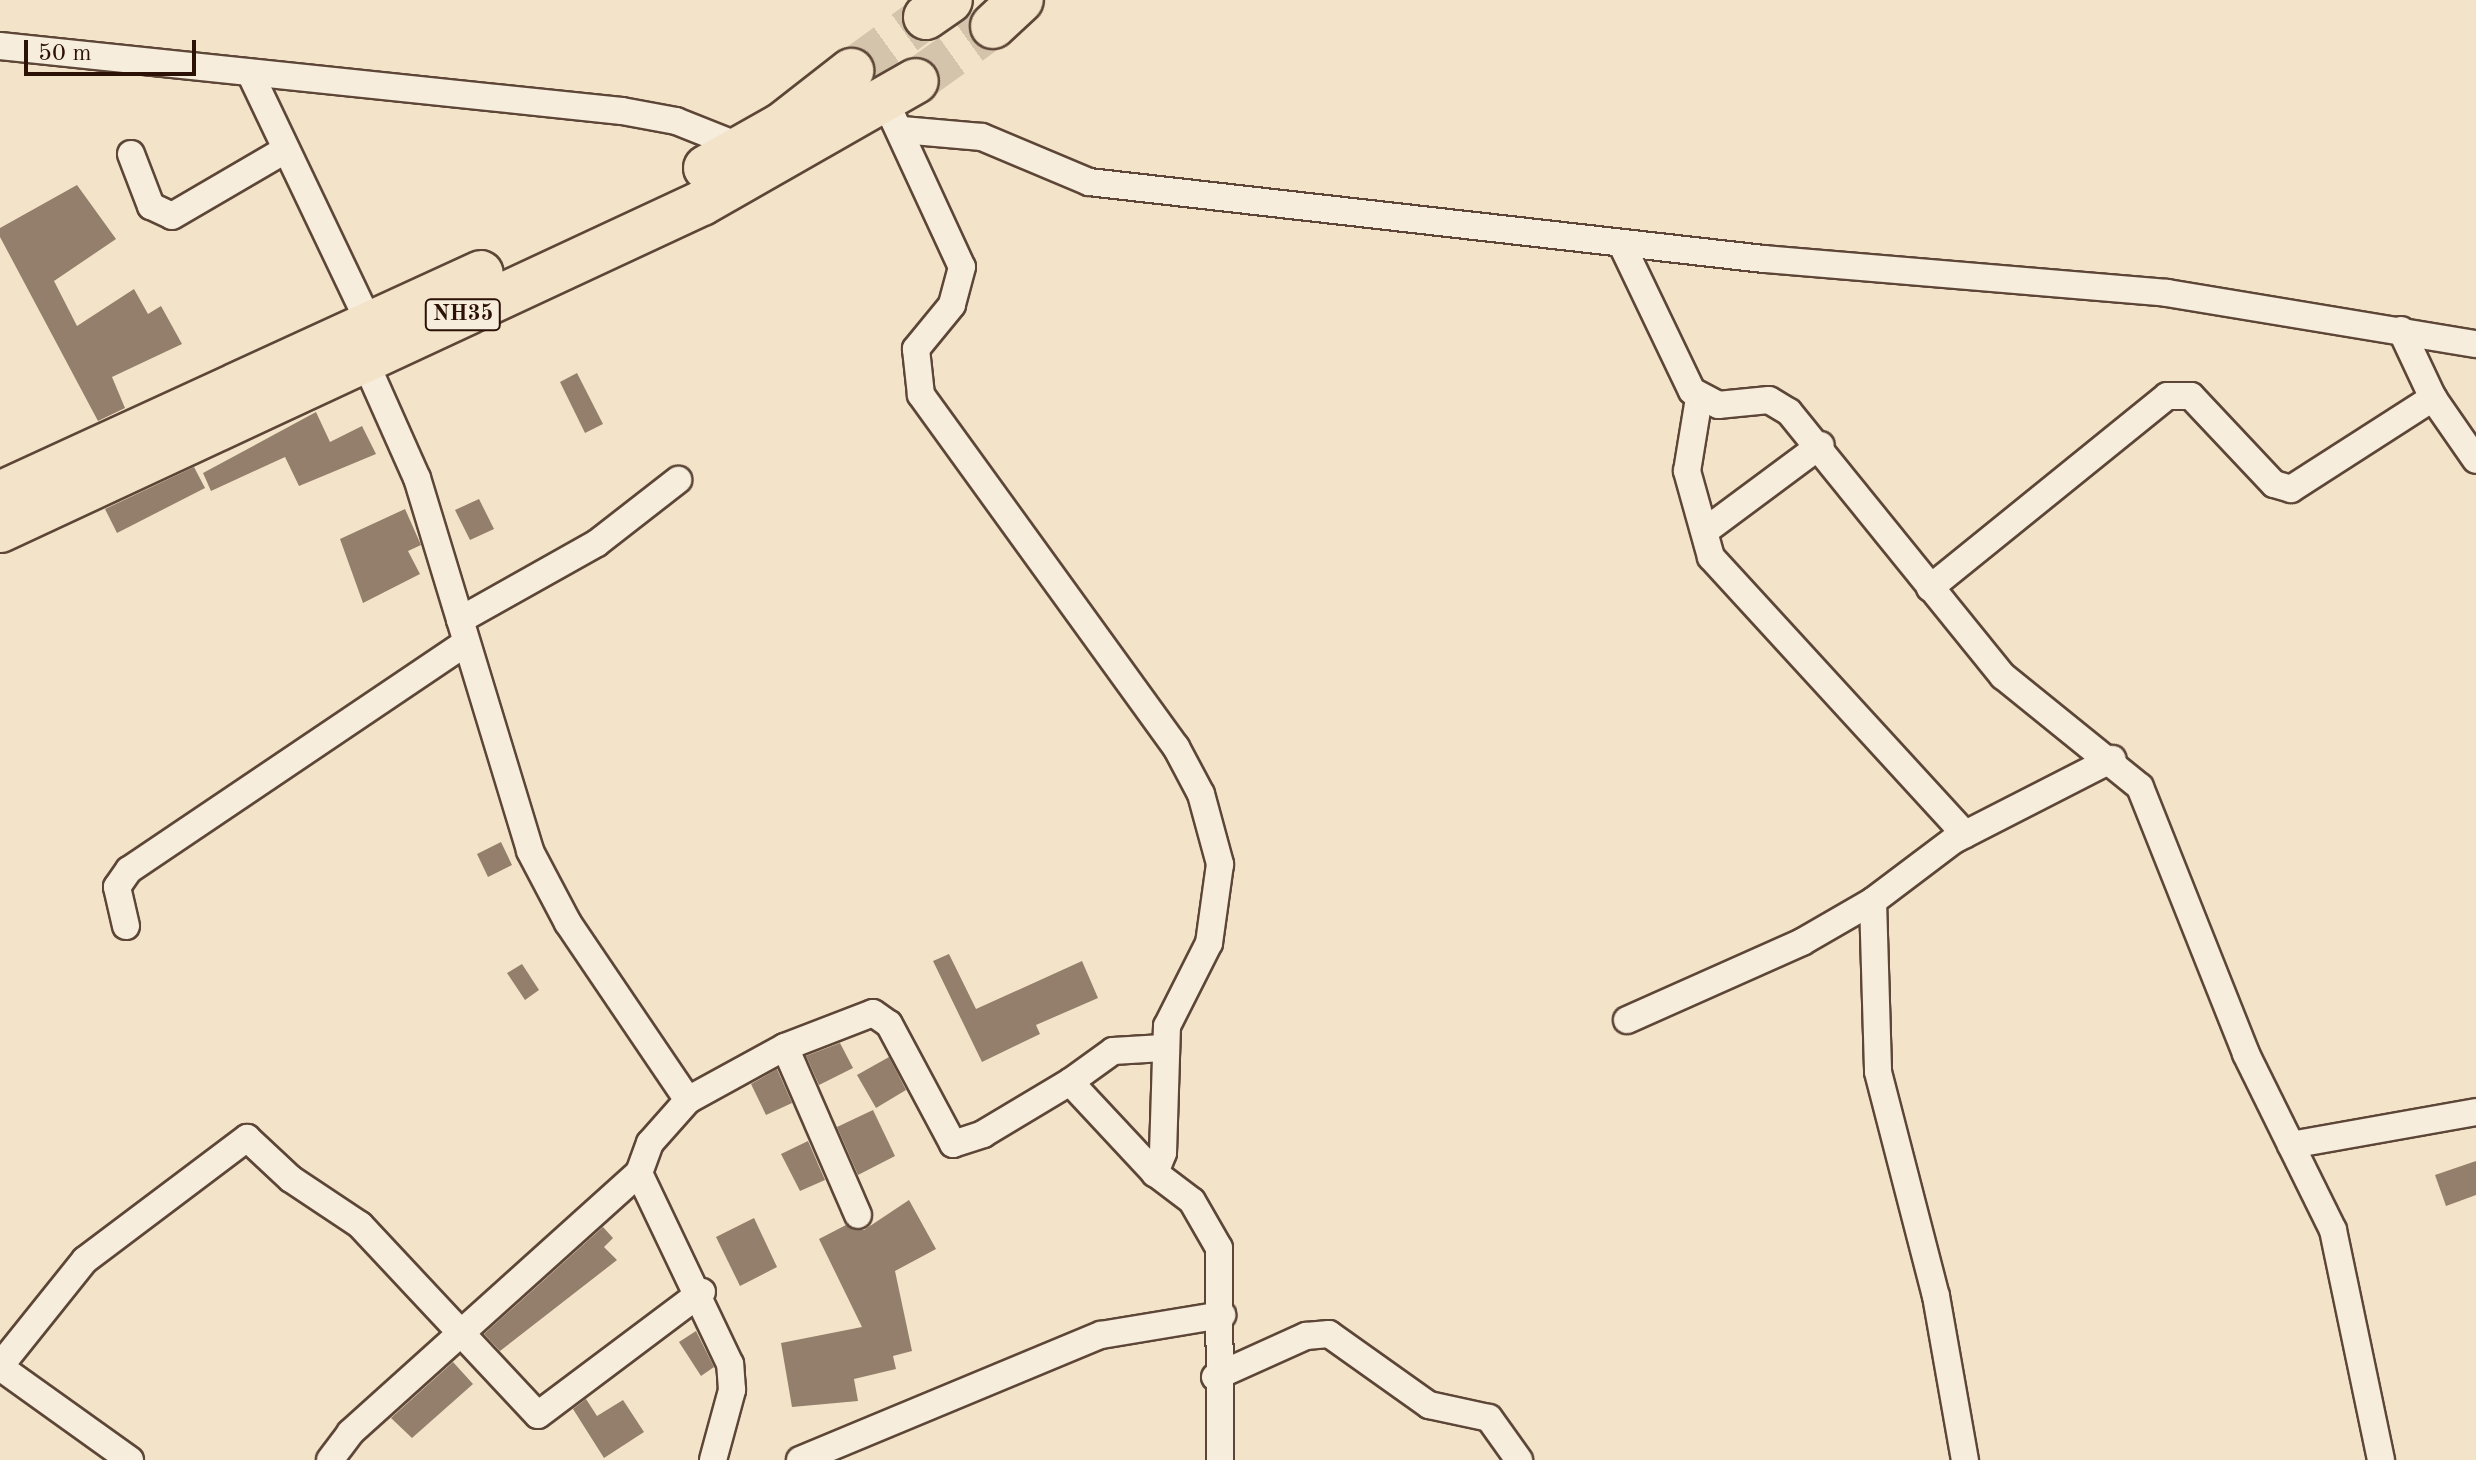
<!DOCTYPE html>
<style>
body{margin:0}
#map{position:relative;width:2476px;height:1460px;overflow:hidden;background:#f3e4c9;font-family:"Old Standard TT",serif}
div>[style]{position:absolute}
.building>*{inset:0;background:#937f6b}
.trunk-tunnel>*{height:44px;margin-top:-22px;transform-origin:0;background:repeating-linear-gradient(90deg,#d5c4ac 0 44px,transparent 0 66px)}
.roads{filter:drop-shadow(2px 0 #5d4637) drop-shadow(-2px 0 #5d4637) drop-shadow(0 2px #5d4637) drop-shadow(0 -2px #5d4637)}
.minor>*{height:26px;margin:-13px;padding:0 13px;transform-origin:13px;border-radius:13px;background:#f7eddc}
.trunk>*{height:44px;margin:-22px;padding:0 22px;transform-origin:22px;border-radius:22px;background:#f3e4c9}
span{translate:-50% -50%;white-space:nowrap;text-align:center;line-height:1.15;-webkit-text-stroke:6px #f7eddc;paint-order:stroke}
.shield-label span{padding:2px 6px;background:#f7eddc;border:2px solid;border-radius:6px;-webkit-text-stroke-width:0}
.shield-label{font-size:22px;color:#2b1106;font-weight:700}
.scale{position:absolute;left:24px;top:40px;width:172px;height:36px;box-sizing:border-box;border:4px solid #2b1106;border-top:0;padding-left:10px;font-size:24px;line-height:28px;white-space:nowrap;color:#2b1106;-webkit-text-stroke:6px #f7eddc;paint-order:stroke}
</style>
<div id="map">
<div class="building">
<i style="clip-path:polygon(77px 185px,116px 239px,54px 281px,77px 326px,134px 289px,148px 314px,161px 306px,182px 344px,112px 377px,125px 408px,98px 421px,0 237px,0 228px)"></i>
<i style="clip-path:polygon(577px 373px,603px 424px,585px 433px,560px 382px)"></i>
<i style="clip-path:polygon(316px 412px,330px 442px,362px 426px,376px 454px,299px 486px,285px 457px,211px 491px,203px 473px)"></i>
<i style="clip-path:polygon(194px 467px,205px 488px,117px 533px,105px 509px)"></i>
<i style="clip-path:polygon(479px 499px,494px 529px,470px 540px,455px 510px)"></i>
<i style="clip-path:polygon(405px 509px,421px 545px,408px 551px,420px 574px,363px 603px,340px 539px)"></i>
<i style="clip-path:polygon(501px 842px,512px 865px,488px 877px,477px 854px)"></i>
<i style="clip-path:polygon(949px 954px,976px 1009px,1082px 961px,1098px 998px,1036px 1025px,1040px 1034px,982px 1062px,933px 961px)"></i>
<i style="clip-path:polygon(522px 964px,539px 990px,525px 1000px,507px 973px)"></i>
<i style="clip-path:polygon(840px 1043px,853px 1068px,819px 1085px,806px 1056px)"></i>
<i style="clip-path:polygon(889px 1057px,906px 1090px,876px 1108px,857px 1075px)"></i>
<i style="clip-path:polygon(777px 1069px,792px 1103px,766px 1115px,751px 1084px)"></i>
<i style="clip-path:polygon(873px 1110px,895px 1156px,858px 1175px,837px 1127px)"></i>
<i style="clip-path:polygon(808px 1141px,825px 1180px,800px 1191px,781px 1154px)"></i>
<i style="clip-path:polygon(2476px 1161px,2476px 1195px,2446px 1206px,2435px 1175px)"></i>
<i style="clip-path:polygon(909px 1200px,936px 1249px,895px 1271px,912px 1351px,893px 1356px,896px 1369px,854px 1379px,858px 1401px,792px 1407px,781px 1343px,862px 1327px,819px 1239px,846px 1225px,864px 1230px)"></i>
<i style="clip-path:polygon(754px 1218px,777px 1267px,740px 1286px,716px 1237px)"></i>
<i style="clip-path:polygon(603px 1227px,613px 1238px,604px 1247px,617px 1260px,500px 1351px,484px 1334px)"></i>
<i style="clip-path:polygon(696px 1331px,714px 1367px,701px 1376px,679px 1342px)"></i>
<i style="clip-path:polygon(453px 1362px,473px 1384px,412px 1438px,391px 1418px)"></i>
<i style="clip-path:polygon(586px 1399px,597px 1416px,623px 1400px,644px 1432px,604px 1458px,573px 1409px)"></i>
</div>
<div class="trunk-tunnel">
<i style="left:851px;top:71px;width:92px;rotate:-35.8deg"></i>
<i style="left:916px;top:81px;width:95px;rotate:-35.5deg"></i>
</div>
<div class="roads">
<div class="minor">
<i style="left:0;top:46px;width:625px;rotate:5.97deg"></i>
<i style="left:622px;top:111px;width:55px;rotate:10.5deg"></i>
<i style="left:676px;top:121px;width:73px;rotate:21.7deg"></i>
<i style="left:250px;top:73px;width:277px;rotate:64.5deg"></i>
<i style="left:893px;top:118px;width:164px;rotate:65.2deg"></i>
<i style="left:962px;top:267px;width:39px;rotate:105deg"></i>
<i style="left:952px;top:305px;width:57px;rotate:129.3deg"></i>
<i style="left:916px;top:349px;width:46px;rotate:83.8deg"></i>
<i style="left:921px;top:395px;width:435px;rotate:54.1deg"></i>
<i style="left:1176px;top:747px;width:53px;rotate:62deg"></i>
<i style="left:1201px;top:794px;width:73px;rotate:74.8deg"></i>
<i style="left:1220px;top:864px;width:80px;rotate:97.9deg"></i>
<i style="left:1209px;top:943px;width:93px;rotate:116.8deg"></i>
<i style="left:1167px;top:1026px;width:127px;rotate:91.8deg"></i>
<i style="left:1163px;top:1153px;width:22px;rotate:112deg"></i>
<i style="left:1155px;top:1173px;width:46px;rotate:37.1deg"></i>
<i style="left:1192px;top:1201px;width:54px;rotate:60.1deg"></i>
<i style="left:1219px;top:1248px;width:212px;rotate:89.7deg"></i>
<i style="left:902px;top:130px;width:80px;rotate:5deg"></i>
<i style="left:982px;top:137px;width:116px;rotate:22.8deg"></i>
<i style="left:1089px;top:182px;width:679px;rotate:6.51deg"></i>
<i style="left:1764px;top:259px;width:404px;rotate:4.8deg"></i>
<i style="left:2167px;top:293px;width:313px;rotate:9.4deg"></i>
<i style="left:131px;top:154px;width:56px;rotate:69deg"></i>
<i style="left:151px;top:206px;width:23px;rotate:25deg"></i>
<i style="left:172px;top:216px;width:131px;rotate:-30.3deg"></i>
<i style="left:1621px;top:243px;width:164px;rotate:64.4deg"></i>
<i style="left:1692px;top:391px;width:30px;rotate:28deg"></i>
<i style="left:1718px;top:405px;width:51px;rotate:-5.6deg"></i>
<i style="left:1769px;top:400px;width:23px;rotate:31deg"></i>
<i style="left:1789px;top:412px;width:340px;rotate:51deg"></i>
<i style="left:2003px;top:676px;width:176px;rotate:39deg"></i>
<i style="left:2140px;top:787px;width:287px;rotate:68.3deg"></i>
<i style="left:2246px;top:1054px;width:196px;rotate:63.7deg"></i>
<i style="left:2333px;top:1230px;width:235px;rotate:78.2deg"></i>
<i style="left:2401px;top:330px;width:75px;rotate:64.8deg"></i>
<i style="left:2433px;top:398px;width:75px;rotate:55.3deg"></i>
<i style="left:359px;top:348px;width:142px;rotate:66deg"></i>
<i style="left:417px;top:478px;width:390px;rotate:73.1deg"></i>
<i style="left:530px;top:851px;width:81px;rotate:62.2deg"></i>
<i style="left:568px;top:923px;width:214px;rotate:55.9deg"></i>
<i style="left:1699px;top:398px;width:74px;rotate:99.3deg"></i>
<i style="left:1687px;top:471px;width:89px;rotate:74.4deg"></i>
<i style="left:1711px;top:557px;width:376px;rotate:47.5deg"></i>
<i style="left:1705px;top:531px;width:144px;rotate:-36.6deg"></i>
<i style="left:1930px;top:588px;width:305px;rotate:-39deg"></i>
<i style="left:2167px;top:396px;width:24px"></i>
<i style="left:2191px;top:396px;width:121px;rotate:46.7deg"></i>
<i style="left:2274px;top:484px;width:18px;rotate:16deg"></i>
<i style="left:2291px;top:489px;width:169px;rotate:-32.7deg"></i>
<i style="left:460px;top:620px;width:157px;rotate:-29.3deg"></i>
<i style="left:597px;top:543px;width:103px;rotate:-37.9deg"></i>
<i style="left:1873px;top:901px;width:171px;rotate:88.3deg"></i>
<i style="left:1878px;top:1072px;width:231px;rotate:75.5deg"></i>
<i style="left:1936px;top:1296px;width:167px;rotate:80deg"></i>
<i style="left:126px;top:926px;width:40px;rotate:-103deg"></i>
<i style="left:117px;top:887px;width:21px;rotate:-55deg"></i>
<i style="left:129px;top:870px;width:406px;rotate:-34deg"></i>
<i style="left:1627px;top:1020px;width:192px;rotate:-24deg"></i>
<i style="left:1802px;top:942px;width:82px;rotate:-30deg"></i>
<i style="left:1873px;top:901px;width:101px;rotate:-37deg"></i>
<i style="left:1954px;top:840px;width:178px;rotate:-27.1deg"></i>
<i style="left:785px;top:1047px;width:183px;rotate:66.5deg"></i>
<i style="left:1070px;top:1082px;width:53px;rotate:-35.8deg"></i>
<i style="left:1113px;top:1051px;width:50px;rotate:-3.4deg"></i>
<i style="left:2291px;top:1145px;width:188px;rotate:-10.1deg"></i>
<i style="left:0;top:1366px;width:136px;rotate:-51.3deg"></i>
<i style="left:85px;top:1260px;width:203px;rotate:-37deg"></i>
<i style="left:247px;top:1138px;width:60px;rotate:43deg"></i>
<i style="left:291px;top:1179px;width:83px;rotate:33.7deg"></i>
<i style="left:360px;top:1225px;width:260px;rotate:46.9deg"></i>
<i style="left:538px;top:1415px;width:205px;rotate:-36.9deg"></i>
<i style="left:0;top:1367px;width:160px;rotate:35.6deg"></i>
<i style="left:1215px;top:1377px;width:100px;rotate:-24.3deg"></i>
<i style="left:1306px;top:1336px;width:23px;rotate:-5deg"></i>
<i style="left:1329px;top:1334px;width:123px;rotate:35.4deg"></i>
<i style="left:1429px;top:1405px;width:61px;rotate:12.2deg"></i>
<i style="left:1489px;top:1418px;width:52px;rotate:54.5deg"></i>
<i style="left:330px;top:1460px;width:34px;rotate:-53deg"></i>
<i style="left:350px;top:1433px;width:389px;rotate:-42deg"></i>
<i style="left:713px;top:1460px;width:73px;rotate:-74.8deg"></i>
<i style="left:732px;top:1390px;width:26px;rotate:-94deg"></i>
<i style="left:730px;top:1364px;width:212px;rotate:-115.5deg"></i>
<i style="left:639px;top:1173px;width:32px;rotate:-70deg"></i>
<i style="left:650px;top:1143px;width:57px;rotate:-48.5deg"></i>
<i style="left:688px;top:1100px;width:111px;rotate:-28.7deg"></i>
<i style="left:785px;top:1047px;width:94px;rotate:-21.1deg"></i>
<i style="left:873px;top:1013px;width:19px;rotate:35deg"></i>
<i style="left:889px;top:1024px;width:136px;rotate:61.9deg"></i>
<i style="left:953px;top:1144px;width:32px;rotate:-18deg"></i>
<i style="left:983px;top:1134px;width:101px;rotate:-30.9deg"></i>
<i style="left:1070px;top:1082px;width:125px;rotate:47deg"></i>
<i style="left:800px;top:1460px;width:326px;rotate:-22.6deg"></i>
<i style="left:1101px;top:1335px;width:123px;rotate:-9.4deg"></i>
</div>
<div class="trunk">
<i style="left:926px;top:17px;width:29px;rotate:-35deg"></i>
<i style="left:993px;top:26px;width:38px;rotate:-43deg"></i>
<i style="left:706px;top:168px;width:87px;rotate:-29.5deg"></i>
<i style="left:782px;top:125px;width:88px;rotate:-38deg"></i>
<i style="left:0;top:494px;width:529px;rotate:-24.68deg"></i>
<i style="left:0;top:530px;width:774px;rotate:-24.98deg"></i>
<i style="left:702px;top:203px;width:246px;rotate:-29.7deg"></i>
</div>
</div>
<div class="shield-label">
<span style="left:463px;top:315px">NH35</span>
</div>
<div class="scale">50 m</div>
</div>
